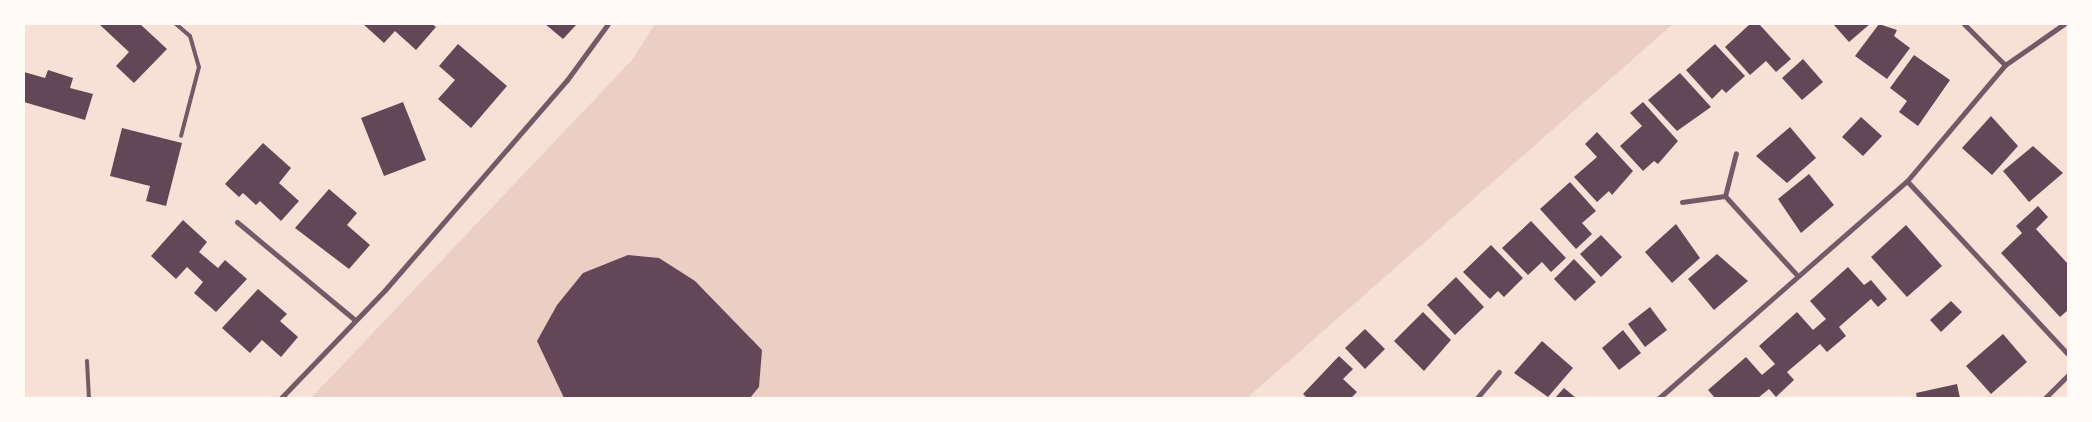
<!DOCTYPE html>
<style>
body{margin:0}
#map{position:relative;width:2092px;height:422px;overflow:hidden;background:#f7e1d7;font-family:"Sofia Sans Condensed",sans-serif}
div>[style]{position:absolute}
.green>*{inset:0;background:#ebcfc5}
.building>*{inset:0;background:#644757}
.service>*{height:4px;margin:-2px;padding:0 2px;transform-origin:2px;border-radius:2px;background:#755966}
.minor>*{height:5px;margin:-2.5px;padding:0 2.5px;transform-origin:2.5px;border-radius:2.5px;background:#755966}
span{translate:-50% -50%;white-space:nowrap;text-align:center;line-height:1.15;-webkit-text-stroke:4.5px #fffaf5;paint-order:stroke}
.frame{position:absolute;inset:0;border:25px solid #fffaf5;pointer-events:none}
</style>
<div id="map">
<div class="green">
<i style="clip-path:polygon(655px 24px,1673px 24px,1247px 398px,311px 398px,632px 60px)"></i>
</div>
<div class="building">
<i style="clip-path:polygon(99px 24px,140px 24px,167px 49px,134px 83px,116px 66px,129px 52px)"></i>
<i style="clip-path:polygon(363px 24px,432px 24px,436px 27px,416px 50px,395px 31px,384px 43px)"></i>
<i style="clip-path:polygon(545px 24px,577px 24px,563px 39px)"></i>
<i style="clip-path:polygon(1750px 24px,1759px 24px,1791px 59px,1776px 72px,1766px 61px,1750px 75px,1725px 47px)"></i>
<i style="clip-path:polygon(1833px 24px,1870px 24px,1849px 42px)"></i>
<i style="clip-path:polygon(1879px 24px,1897px 30px,1894px 36px,1910px 48px,1887px 79px,1855px 56px)"></i>
<i style="clip-path:polygon(458px 44px,507px 86px,471px 128px,438px 99px,455px 80px,439px 66px)"></i>
<i style="clip-path:polygon(1715px 44px,1745px 76px,1726px 93px,1722px 89px,1712px 99px,1686px 70px)"></i>
<i style="clip-path:polygon(1914px 55px,1950px 80px,1918px 126px,1899px 112px,1907px 101px,1890px 88px)"></i>
<i style="clip-path:polygon(1803px 59px,1823px 82px,1802px 100px,1782px 78px)"></i>
<i style="clip-path:polygon(48px 70px,73px 78px,70px 88px,93px 94px,85px 120px,24px 102px,24px 72px,45px 78px)"></i>
<i style="clip-path:polygon(1680px 73px,1711px 107px,1677px 131px,1648px 100px)"></i>
<i style="clip-path:polygon(403px 102px,426px 160px,384px 176px,361px 118px)"></i>
<i style="clip-path:polygon(1643px 102px,1678px 141px,1658px 164px,1654px 161px,1643px 171px,1620px 146px,1642px 126px,1630px 113px)"></i>
<i style="clip-path:polygon(1991px 116px,2018px 146px,1992px 175px,1962px 148px)"></i>
<i style="clip-path:polygon(1861px 117px,1882px 136px,1863px 156px,1842px 137px)"></i>
<i style="clip-path:polygon(1790px 127px,1816px 158px,1787px 183px,1756px 156px)"></i>
<i style="clip-path:polygon(122px 128px,182px 143px,166px 206px,146px 201px,150px 186px,110px 176px)"></i>
<i style="clip-path:polygon(1597px 132px,1633px 171px,1612px 195px,1609px 191px,1597px 202px,1574px 177px,1597px 157px,1585px 144px)"></i>
<i style="clip-path:polygon(263px 143px,291px 168px,279px 183px,299px 201px,281px 221px,260px 201px,256px 205px,243px 193px,239px 197px,225px 184px)"></i>
<i style="clip-path:polygon(2033px 146px,2063px 173px,2029px 202px,2003px 171px)"></i>
<i style="clip-path:polygon(1809px 174px,1834px 205px,1801px 233px,1778px 199px)"></i>
<i style="clip-path:polygon(1570px 182px,1596px 211px,1582px 223px,1592px 234px,1576px 249px,1540px 209px)"></i>
<i style="clip-path:polygon(329px 189px,357px 213px,347px 225px,370px 245px,349px 269px,295px 228px)"></i>
<i style="clip-path:polygon(2038px 206px,2048px 217px,2036px 229px,2068px 264px,2068px 310px,2060px 317px,2001px 253px,2022px 233px,2016px 226px)"></i>
<i style="clip-path:polygon(183px 220px,207px 242px,199px 252px,218px 268px,225px 260px,247px 279px,216px 312px,194px 293px,203px 282px,187px 267px,176px 279px,151px 256px)"></i>
<i style="clip-path:polygon(1531px 221px,1566px 258px,1551px 272px,1542px 262px,1528px 275px,1502px 248px)"></i>
<i style="clip-path:polygon(1676px 224px,1700px 258px,1672px 283px,1645px 252px)"></i>
<i style="clip-path:polygon(1906px 225px,1942px 266px,1907px 297px,1871px 257px)"></i>
<i style="clip-path:polygon(1601px 235px,1622px 257px,1601px 277px,1580px 254px)"></i>
<i style="clip-path:polygon(1491px 245px,1523px 278px,1504px 297px,1498px 291px,1490px 299px,1463px 272px)"></i>
<i style="clip-path:polygon(1717px 254px,1748px 281px,1714px 310px,1688px 279px)"></i>
<i style="clip-path:polygon(628px 255px,659px 258px,695px 281px,762px 350px,759px 387px,750px 398px,564px 398px,537px 341px,557px 305px,583px 273px)"></i>
<i style="clip-path:polygon(1574px 259px,1596px 282px,1575px 301px,1554px 279px)"></i>
<i style="clip-path:polygon(1848px 267px,1864px 285px,1871px 280px,1887px 299px,1878px 307px,1871px 299px,1839px 327px,1846px 336px,1827px 352px,1820px 344px,1787px 372px,1794px 380px,1776px 397px,1769px 389px,1758px 398px,1715px 398px,1708px 390px,1746px 357px,1762px 375px,1775px 364px,1759px 346px,1797px 312px,1813px 330px,1826px 319px,1810px 301px)"></i>
<i style="clip-path:polygon(1456px 277px,1484px 307px,1455px 335px,1427px 305px)"></i>
<i style="clip-path:polygon(258px 289px,287px 314px,280px 321px,298px 337px,281px 357px,262px 340px,250px 353px,222px 328px)"></i>
<i style="clip-path:polygon(1951px 301px,1962px 312px,1941px 332px,1930px 320px)"></i>
<i style="clip-path:polygon(1650px 307px,1667px 330px,1645px 347px,1628px 324px)"></i>
<i style="clip-path:polygon(1423px 312px,1451px 340px,1424px 371px,1394px 341px)"></i>
<i style="clip-path:polygon(1365px 329px,1385px 349px,1365px 369px,1345px 348px)"></i>
<i style="clip-path:polygon(1623px 330px,1641px 353px,1619px 370px,1602px 348px)"></i>
<i style="clip-path:polygon(2003px 334px,2027px 362px,1991px 394px,1966px 366px)"></i>
<i style="clip-path:polygon(1542px 341px,1573px 368px,1548px 397px,1514px 373px)"></i>
<i style="clip-path:polygon(1339px 356px,1353px 369px,1343px 379px,1357px 392px,1351px 398px,1307px 398px,1303px 394px)"></i>
<i style="clip-path:polygon(1957px 384px,1960px 398px,1917px 398px,1916px 393px)"></i>
<i style="clip-path:polygon(1564px 388px,1576px 398px,1555px 398px)"></i>
</div>
<div class="service">
<i style="left:176px;top:24px;width:18px;rotate:41deg"></i>
<i style="left:190px;top:36px;width:32px;rotate:74deg"></i>
<i style="left:199px;top:67px;width:71px;rotate:104.6deg"></i>
<i style="left:87px;top:361px;width:37px;rotate:87deg"></i>
</div>
<div class="minor">
<i style="left:1964px;top:24px;width:58px;rotate:45deg"></i>
<i style="left:1907px;top:181px;width:236px;rotate:47.1deg"></i>
<i style="left:1725px;top:196px;width:105px;rotate:47.7deg"></i>
<i style="left:1682px;top:202px;width:43px;rotate:-7.9deg"></i>
<i style="left:1725px;top:196px;width:44px;rotate:-75.7deg"></i>
<i style="left:237px;top:222px;width:153px;rotate:39.7deg"></i>
<i style="left:281px;top:398px;width:150px;rotate:-46.1deg"></i>
<i style="left:385px;top:290px;width:278px;rotate:-49.1deg"></i>
<i style="left:567px;top:80px;width:69px;rotate:-53.8deg"></i>
<i style="left:1477px;top:398px;width:34px;rotate:-50deg"></i>
<i style="left:1659px;top:398px;width:330px;rotate:-41.2deg"></i>
<i style="left:1907px;top:181px;width:152px;rotate:-49.8deg"></i>
<i style="left:2005px;top:65px;width:72px;rotate:-34.8deg"></i>
<i style="left:2045px;top:398px;width:33px;rotate:-45deg"></i>
</div>
<div class="frame"></div>
</div>
